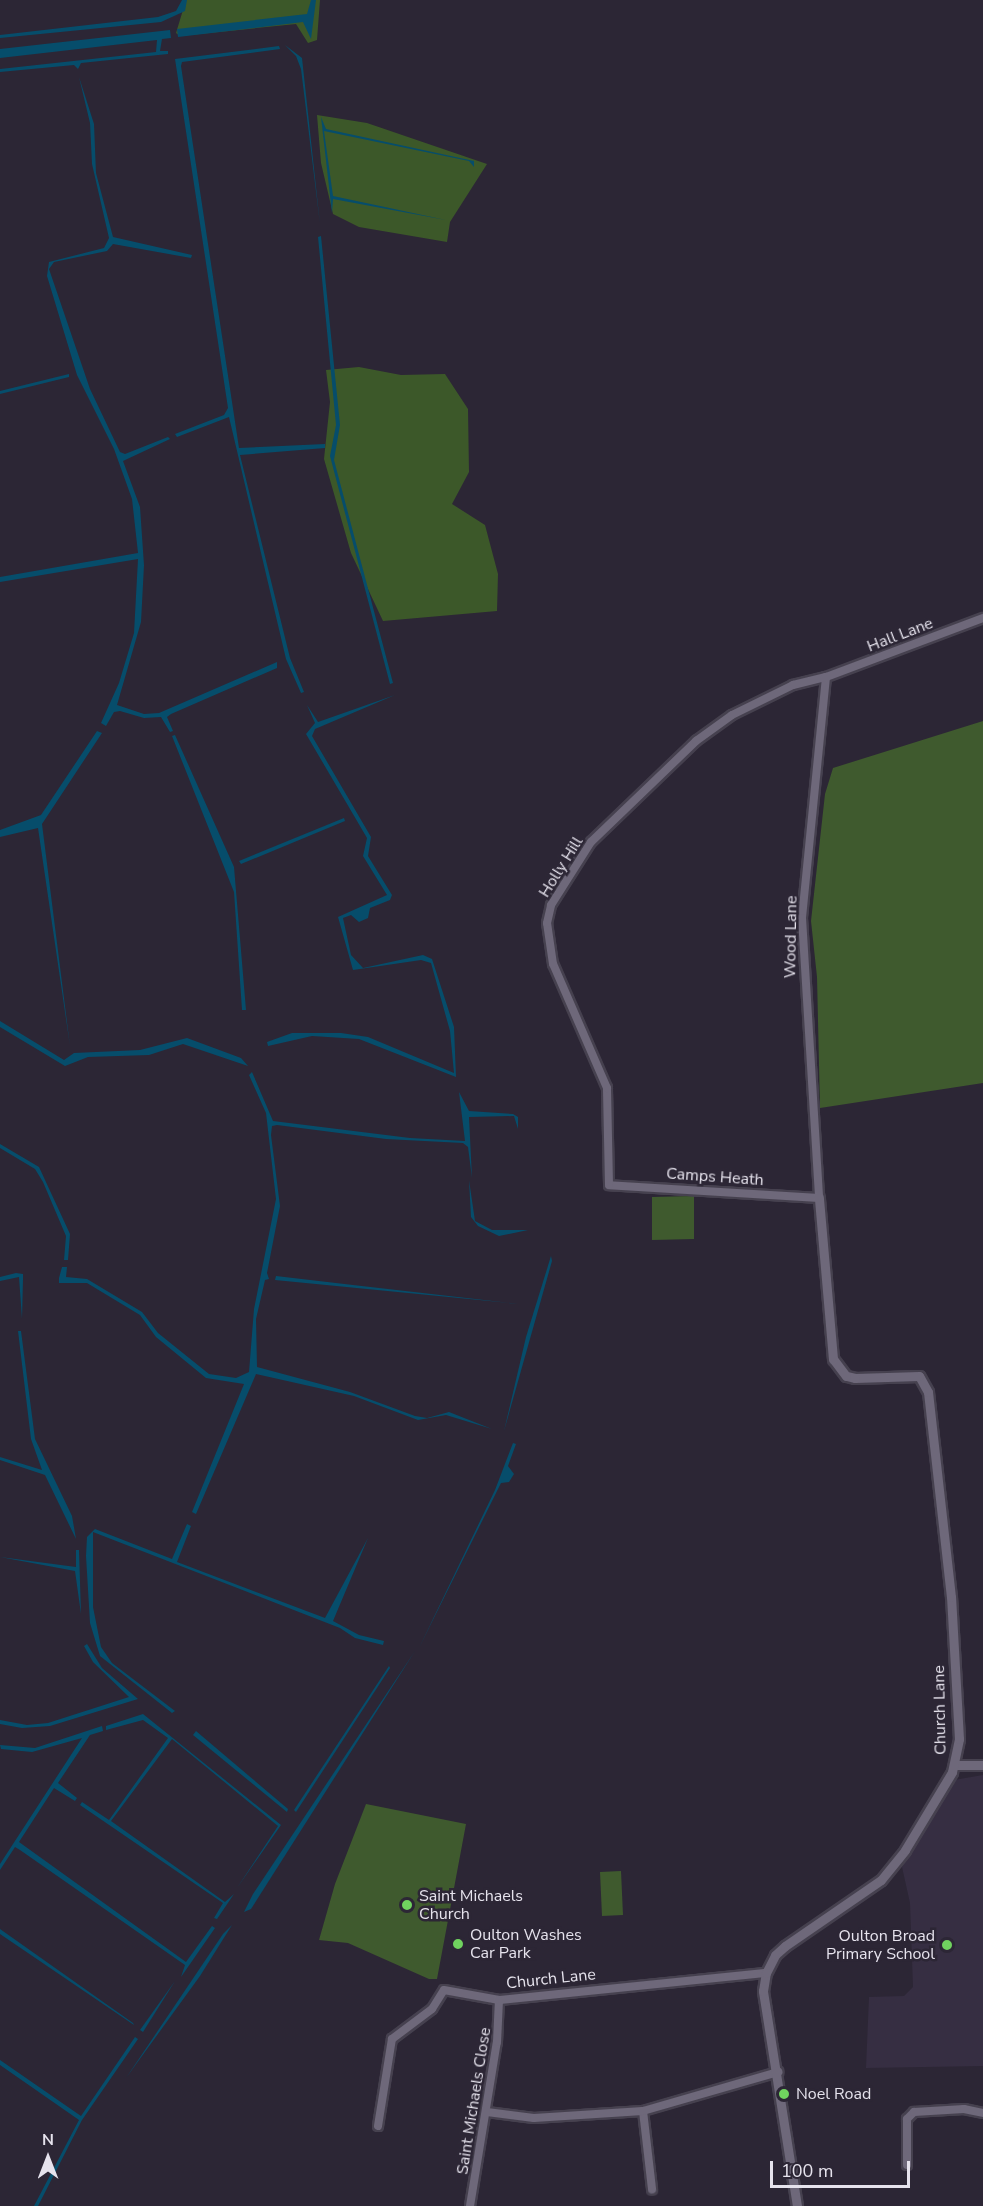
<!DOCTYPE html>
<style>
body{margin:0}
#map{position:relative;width:983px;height:2206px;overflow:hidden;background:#2c2635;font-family:"Nunito Sans",sans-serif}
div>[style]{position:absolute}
.built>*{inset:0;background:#362e42}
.green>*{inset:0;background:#3f5a2e}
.forest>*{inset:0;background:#3c5829}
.water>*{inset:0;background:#064d6b}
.roads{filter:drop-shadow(2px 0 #46414f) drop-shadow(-2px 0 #46414f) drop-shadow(0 2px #46414f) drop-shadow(0 -2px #46414f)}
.minor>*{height:8px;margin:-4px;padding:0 4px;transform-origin:4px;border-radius:4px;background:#6e687a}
.tertiary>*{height:9px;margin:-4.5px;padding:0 4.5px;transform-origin:4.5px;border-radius:4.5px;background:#6e687a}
.dots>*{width:16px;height:16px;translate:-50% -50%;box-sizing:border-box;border:3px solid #2c2635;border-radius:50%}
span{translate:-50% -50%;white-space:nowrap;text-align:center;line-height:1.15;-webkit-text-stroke:5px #2c2635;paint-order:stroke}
.street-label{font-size:16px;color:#e6e3ed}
.poi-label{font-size:16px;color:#e6e3ed}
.left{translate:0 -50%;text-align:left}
.right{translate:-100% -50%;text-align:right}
.north{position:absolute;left:18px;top:2128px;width:60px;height:60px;-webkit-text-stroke:4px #2c2635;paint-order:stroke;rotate:0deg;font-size:16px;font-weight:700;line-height:24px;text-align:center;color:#e6e3ed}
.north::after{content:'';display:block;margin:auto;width:21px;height:27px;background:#e6e3ed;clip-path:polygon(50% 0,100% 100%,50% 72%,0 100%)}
.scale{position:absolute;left:770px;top:2161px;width:140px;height:27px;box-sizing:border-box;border:3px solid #e6e3ed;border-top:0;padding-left:8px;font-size:18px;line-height:21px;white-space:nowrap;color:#e6e3ed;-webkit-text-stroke:4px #2c2635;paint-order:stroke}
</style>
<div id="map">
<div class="built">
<i style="clip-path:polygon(983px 1775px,983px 2066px,866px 2068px,869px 1997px,904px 1996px,913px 1987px,910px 1903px,902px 1867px,954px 1780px)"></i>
</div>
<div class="green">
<i style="clip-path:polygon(983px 721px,983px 1083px,820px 1108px,817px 977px,811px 921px,825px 794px,833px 768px)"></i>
<i style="clip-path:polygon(694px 1196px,694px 1239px,652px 1240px,652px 1197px)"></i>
<i style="clip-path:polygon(366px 1804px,466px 1824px,437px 1979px,429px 1979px,348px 1943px,319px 1940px,335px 1884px)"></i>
<i style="clip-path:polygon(621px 1871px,623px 1915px,602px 1916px,600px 1872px)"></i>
</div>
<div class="forest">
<i style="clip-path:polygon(186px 0,320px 0,317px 40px,308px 43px,296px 24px,180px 36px,176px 33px)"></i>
<i style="clip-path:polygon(317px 115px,367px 123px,487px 164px,450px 222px,447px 242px,359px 227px,333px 214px,321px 163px)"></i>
<i style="clip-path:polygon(359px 367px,401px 375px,445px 374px,468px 409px,469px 472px,452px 504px,485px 525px,498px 574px,497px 611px,383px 621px,351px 553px,324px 459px,330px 402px,326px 370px)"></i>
</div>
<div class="water">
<i style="clip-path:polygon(182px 0,187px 0,185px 11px,161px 22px,0 38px,0 35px,158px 17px,176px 11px)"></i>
<i style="clip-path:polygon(311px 0,316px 0,311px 39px,303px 22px,178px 37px,177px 29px,307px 14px)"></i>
<i style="clip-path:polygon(170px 30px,171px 38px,162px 39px,160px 51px,168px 51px,168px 54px,81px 63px,78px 69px,74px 65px,0 72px,0 69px,156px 52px,157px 40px,0 58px,0 49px)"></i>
<i style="clip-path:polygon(285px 45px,302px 58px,320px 224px,301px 69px,296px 56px)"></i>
<i style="clip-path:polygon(279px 46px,280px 49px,182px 62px,181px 66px,239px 448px,325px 444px,325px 448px,240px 455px,290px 658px,304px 692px,301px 693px,286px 659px,229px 417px,177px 437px,175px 434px,224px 415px,228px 408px,175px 59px)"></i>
<i style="clip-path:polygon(79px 77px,94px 124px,96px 173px,113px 237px,192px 255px,191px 258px,113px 244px,107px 251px,54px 262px,49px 269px,90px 389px,120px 452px,125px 454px,168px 437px,170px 439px,123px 461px,140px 507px,144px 565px,141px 622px,117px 705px,144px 714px,159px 713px,277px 662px,277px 668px,171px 714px,167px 717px,173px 731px,170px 732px,161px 717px,144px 718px,120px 711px,114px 712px,106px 726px,101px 723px,119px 683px,134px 633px,138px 559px,0 582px,0 577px,138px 553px,132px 499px,114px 449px,77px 375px,47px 276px,49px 262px,104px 248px,109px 238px,92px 164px,90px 123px)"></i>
<i style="clip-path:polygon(321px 117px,326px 129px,474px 161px,474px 167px,469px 161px,324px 131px,333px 196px,446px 220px,333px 199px,332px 213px)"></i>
<i style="clip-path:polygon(321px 236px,340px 425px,334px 460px,393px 683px,390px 684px,330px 456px,336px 425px,318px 237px)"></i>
<i style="clip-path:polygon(69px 374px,69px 377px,0 394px,0 391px)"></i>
<i style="clip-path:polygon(395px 695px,315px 729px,312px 736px,371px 837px,368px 856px,392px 895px,390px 900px,370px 908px,368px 918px,359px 922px,351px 915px,343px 918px,351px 955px,363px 968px,423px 955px,432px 959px,454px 1027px,456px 1077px,359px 1039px,312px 1036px,268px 1046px,267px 1042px,292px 1033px,341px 1033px,368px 1037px,454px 1073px,450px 1031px,431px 963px,421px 960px,353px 970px,338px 917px,387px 895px,363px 856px,367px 838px,306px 734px,315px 723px,307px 705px,318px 722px)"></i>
<i style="clip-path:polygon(97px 731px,102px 733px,42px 824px,70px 1046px,38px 828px,0 837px,0 830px,41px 815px)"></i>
<i style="clip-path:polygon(175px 735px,234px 867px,246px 1010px,242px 1010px,234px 892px,172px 736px)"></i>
<i style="clip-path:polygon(344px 818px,345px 821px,241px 864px,239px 861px)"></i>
<i style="clip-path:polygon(0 1021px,64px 1060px,74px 1053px,140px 1050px,187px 1038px,241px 1058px,248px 1066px,183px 1044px,149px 1055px,88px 1057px,65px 1066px,0 1027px)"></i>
<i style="clip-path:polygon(252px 1072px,273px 1121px,410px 1138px,465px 1141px,459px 1092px,469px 1111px,513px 1114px,518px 1117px,518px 1129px,514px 1116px,469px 1117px,472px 1178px,468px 1147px,463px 1143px,386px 1139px,277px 1125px,272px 1126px,271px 1135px,280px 1206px,267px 1273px,269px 1279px,265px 1280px,256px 1319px,257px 1367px,350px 1392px,415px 1416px,427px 1418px,449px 1412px,492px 1429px,446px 1415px,418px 1420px,354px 1396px,256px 1374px,196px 1514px,192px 1512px,244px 1384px,206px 1378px,156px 1337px,140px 1315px,87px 1283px,59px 1283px,59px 1278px,62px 1267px,67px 1267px,66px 1277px,87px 1279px,142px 1312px,158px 1333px,209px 1374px,236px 1378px,249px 1372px,254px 1309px,276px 1199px,266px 1113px,249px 1075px)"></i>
<i style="clip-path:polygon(0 1144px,39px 1167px,70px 1234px,68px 1260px,64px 1260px,66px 1236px,43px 1182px,35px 1169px,0 1148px)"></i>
<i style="clip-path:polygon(469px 1180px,475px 1221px,492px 1230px,528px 1230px,499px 1236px,478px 1226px,471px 1217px)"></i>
<i style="clip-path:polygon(551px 1256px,552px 1261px,504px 1431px,526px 1337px)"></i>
<i style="clip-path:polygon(16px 1273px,23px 1274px,23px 1279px,22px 1319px,19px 1277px,0 1281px,0 1277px)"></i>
<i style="clip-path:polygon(276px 1276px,353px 1285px,519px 1304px,275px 1280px)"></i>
<i style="clip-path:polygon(18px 1331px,21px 1331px,35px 1439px,72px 1516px,76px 1539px,45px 1475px,0 1460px,0 1457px,42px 1470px,31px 1439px)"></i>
<i style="clip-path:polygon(513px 1443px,516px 1444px,508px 1466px,514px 1474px,509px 1482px,501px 1483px,419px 1648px,495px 1490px)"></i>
<i style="clip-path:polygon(187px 1524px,191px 1526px,177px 1562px,325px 1618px,368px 1538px,333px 1621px,359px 1635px,384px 1641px,383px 1645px,355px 1638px,340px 1628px,93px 1532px,93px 1607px,101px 1647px,112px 1663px,175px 1711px,172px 1713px,100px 1656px,90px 1623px,86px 1556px,87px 1537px,95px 1529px,172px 1559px)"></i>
<i style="clip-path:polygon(76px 1550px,79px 1550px,81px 1614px,75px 1571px,0 1557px,76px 1567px)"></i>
<i style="clip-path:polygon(87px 1644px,102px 1668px,138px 1699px,50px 1726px,22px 1728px,0 1724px,0 1720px,27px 1725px,48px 1723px,129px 1697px,93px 1662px,84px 1646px)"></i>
<i style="clip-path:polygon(415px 1651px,251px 1909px,244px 1912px,253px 1894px)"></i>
<i style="clip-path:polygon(389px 1666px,390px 1668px,296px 1812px,294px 1810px)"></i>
<i style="clip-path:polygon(143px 1714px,281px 1825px,237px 1888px,278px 1826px,172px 1739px,111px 1821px,225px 1902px,234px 1894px,217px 1919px,214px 1918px,223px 1903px,80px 1805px,82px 1802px,109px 1820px,168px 1738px,143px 1720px,106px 1730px,106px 1726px)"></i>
<i style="clip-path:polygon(102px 1726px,103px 1731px,90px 1735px,58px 1783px,77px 1798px,75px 1801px,54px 1788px,19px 1842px,186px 1962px,212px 1926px,215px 1928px,181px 1977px,185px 1965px,20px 1850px,15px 1847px,0 1870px,0 1864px,82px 1738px,32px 1752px,1px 1749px,0 1745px,35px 1748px)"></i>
<i style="clip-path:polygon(196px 1731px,288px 1809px,287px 1812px,193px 1735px)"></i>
<i style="clip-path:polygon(232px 1925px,200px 1976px,126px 2078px,223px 1934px)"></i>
<i style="clip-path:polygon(0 1929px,133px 2023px,134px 2025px,0 1934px)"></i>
<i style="clip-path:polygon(175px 1981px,143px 2032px,140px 2030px)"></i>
<i style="clip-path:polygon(135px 2037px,138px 2039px,82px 2120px,38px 2206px,34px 2206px,79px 2120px,0 2065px,0 2060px,81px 2116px)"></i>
</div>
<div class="roads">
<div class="minor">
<i style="left:826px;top:677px;width:242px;rotate:95.7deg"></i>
<i style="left:802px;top:918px;width:281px;rotate:86.5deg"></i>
<i style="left:819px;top:1198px;width:210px;rotate:-176.5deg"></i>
<i style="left:609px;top:1185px;width:97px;rotate:-91.2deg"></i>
<i style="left:607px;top:1088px;width:135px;rotate:-113.5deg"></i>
<i style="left:553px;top:964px;width:41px;rotate:-98.3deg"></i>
<i style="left:547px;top:923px;width:18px;rotate:-77deg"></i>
<i style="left:551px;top:905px;width:75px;rotate:-57.6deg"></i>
<i style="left:591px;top:842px;width:146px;rotate:-43.9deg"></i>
<i style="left:696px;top:741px;width:44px;rotate:-35.8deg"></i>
<i style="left:732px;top:715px;width:68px;rotate:-26.2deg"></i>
<i style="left:793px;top:685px;width:34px;rotate:-14deg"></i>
<i style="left:826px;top:677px;width:168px;rotate:-20.6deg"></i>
<i style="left:643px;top:2111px;width:79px;rotate:83.4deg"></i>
<i style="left:487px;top:2112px;width:47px;rotate:7.3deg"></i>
<i style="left:534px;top:2118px;width:109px;rotate:-3.7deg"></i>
<i style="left:643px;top:2111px;width:141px;rotate:-16.1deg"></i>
<i style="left:378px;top:2126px;width:88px;rotate:-80.9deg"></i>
<i style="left:392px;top:2039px;width:50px;rotate:-36.9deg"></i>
<i style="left:432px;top:2009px;width:22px;rotate:-58deg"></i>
<i style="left:444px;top:1990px;width:56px;rotate:10.3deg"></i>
<i style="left:499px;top:2000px;width:268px;rotate:-5.8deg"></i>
<i style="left:907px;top:2165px;width:46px;rotate:-90deg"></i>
<i style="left:907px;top:2119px;width:10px;rotate:-45deg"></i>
<i style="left:914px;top:2112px;width:50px;rotate:-3.4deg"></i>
<i style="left:964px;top:2109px;width:19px;rotate:12deg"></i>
<i style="left:470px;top:2206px;width:166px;rotate:-80.7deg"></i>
<i style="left:497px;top:2042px;width:42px;rotate:-87.3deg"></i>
</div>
<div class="tertiary">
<i style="left:955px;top:1765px;width:28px"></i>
<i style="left:797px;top:2206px;width:218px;rotate:-99deg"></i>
<i style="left:763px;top:1991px;width:18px;rotate:-81deg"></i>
<i style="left:766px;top:1973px;width:20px;rotate:-63deg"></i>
<i style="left:775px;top:1955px;width:13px;rotate:-42deg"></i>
<i style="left:785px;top:1946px;width:116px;rotate:-34.5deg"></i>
<i style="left:881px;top:1880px;width:38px;rotate:-51deg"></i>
<i style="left:905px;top:1850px;width:91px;rotate:-58.9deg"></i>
<i style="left:952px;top:1772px;width:34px;rotate:-78deg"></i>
<i style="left:959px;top:1739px;width:142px;rotate:-93.2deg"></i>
<i style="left:951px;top:1597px;width:206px;rotate:-96.4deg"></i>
<i style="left:928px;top:1392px;width:18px;rotate:-119deg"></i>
<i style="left:919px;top:1376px;width:64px;rotate:178.2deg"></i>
<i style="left:855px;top:1378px;width:9px;rotate:-167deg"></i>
<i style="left:846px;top:1376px;width:21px;rotate:-127deg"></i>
<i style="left:833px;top:1359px;width:162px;rotate:-95deg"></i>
</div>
</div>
<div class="dots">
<i style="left:407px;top:1905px;background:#70d35f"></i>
<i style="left:458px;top:1944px;background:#70d35f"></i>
<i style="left:947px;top:1945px;background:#70d35f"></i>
<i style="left:784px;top:2094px;background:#70d35f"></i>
</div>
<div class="street-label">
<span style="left:900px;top:635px;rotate:-21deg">Hall Lane</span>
<span style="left:561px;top:867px;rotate:-58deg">Holly Hill</span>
<span style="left:791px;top:937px;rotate:-89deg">Wood Lane</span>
<span style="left:715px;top:1177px;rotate:4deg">Camps Heath</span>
<span style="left:940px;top:1710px;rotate:-91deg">Church Lane</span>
<span style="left:551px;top:1979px;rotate:-6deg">Church Lane</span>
<span style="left:474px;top:2101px;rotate:-81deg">Saint Michaels Close</span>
</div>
<div class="poi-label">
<span class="left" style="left:419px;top:1905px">Saint Michaels<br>Church</span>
<span class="left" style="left:470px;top:1944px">Oulton Washes<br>Car Park</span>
<span class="right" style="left:935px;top:1945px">Oulton Broad<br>Primary School</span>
<span class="left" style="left:796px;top:2094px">Noel Road</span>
</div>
<div class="north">N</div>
<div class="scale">100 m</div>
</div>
